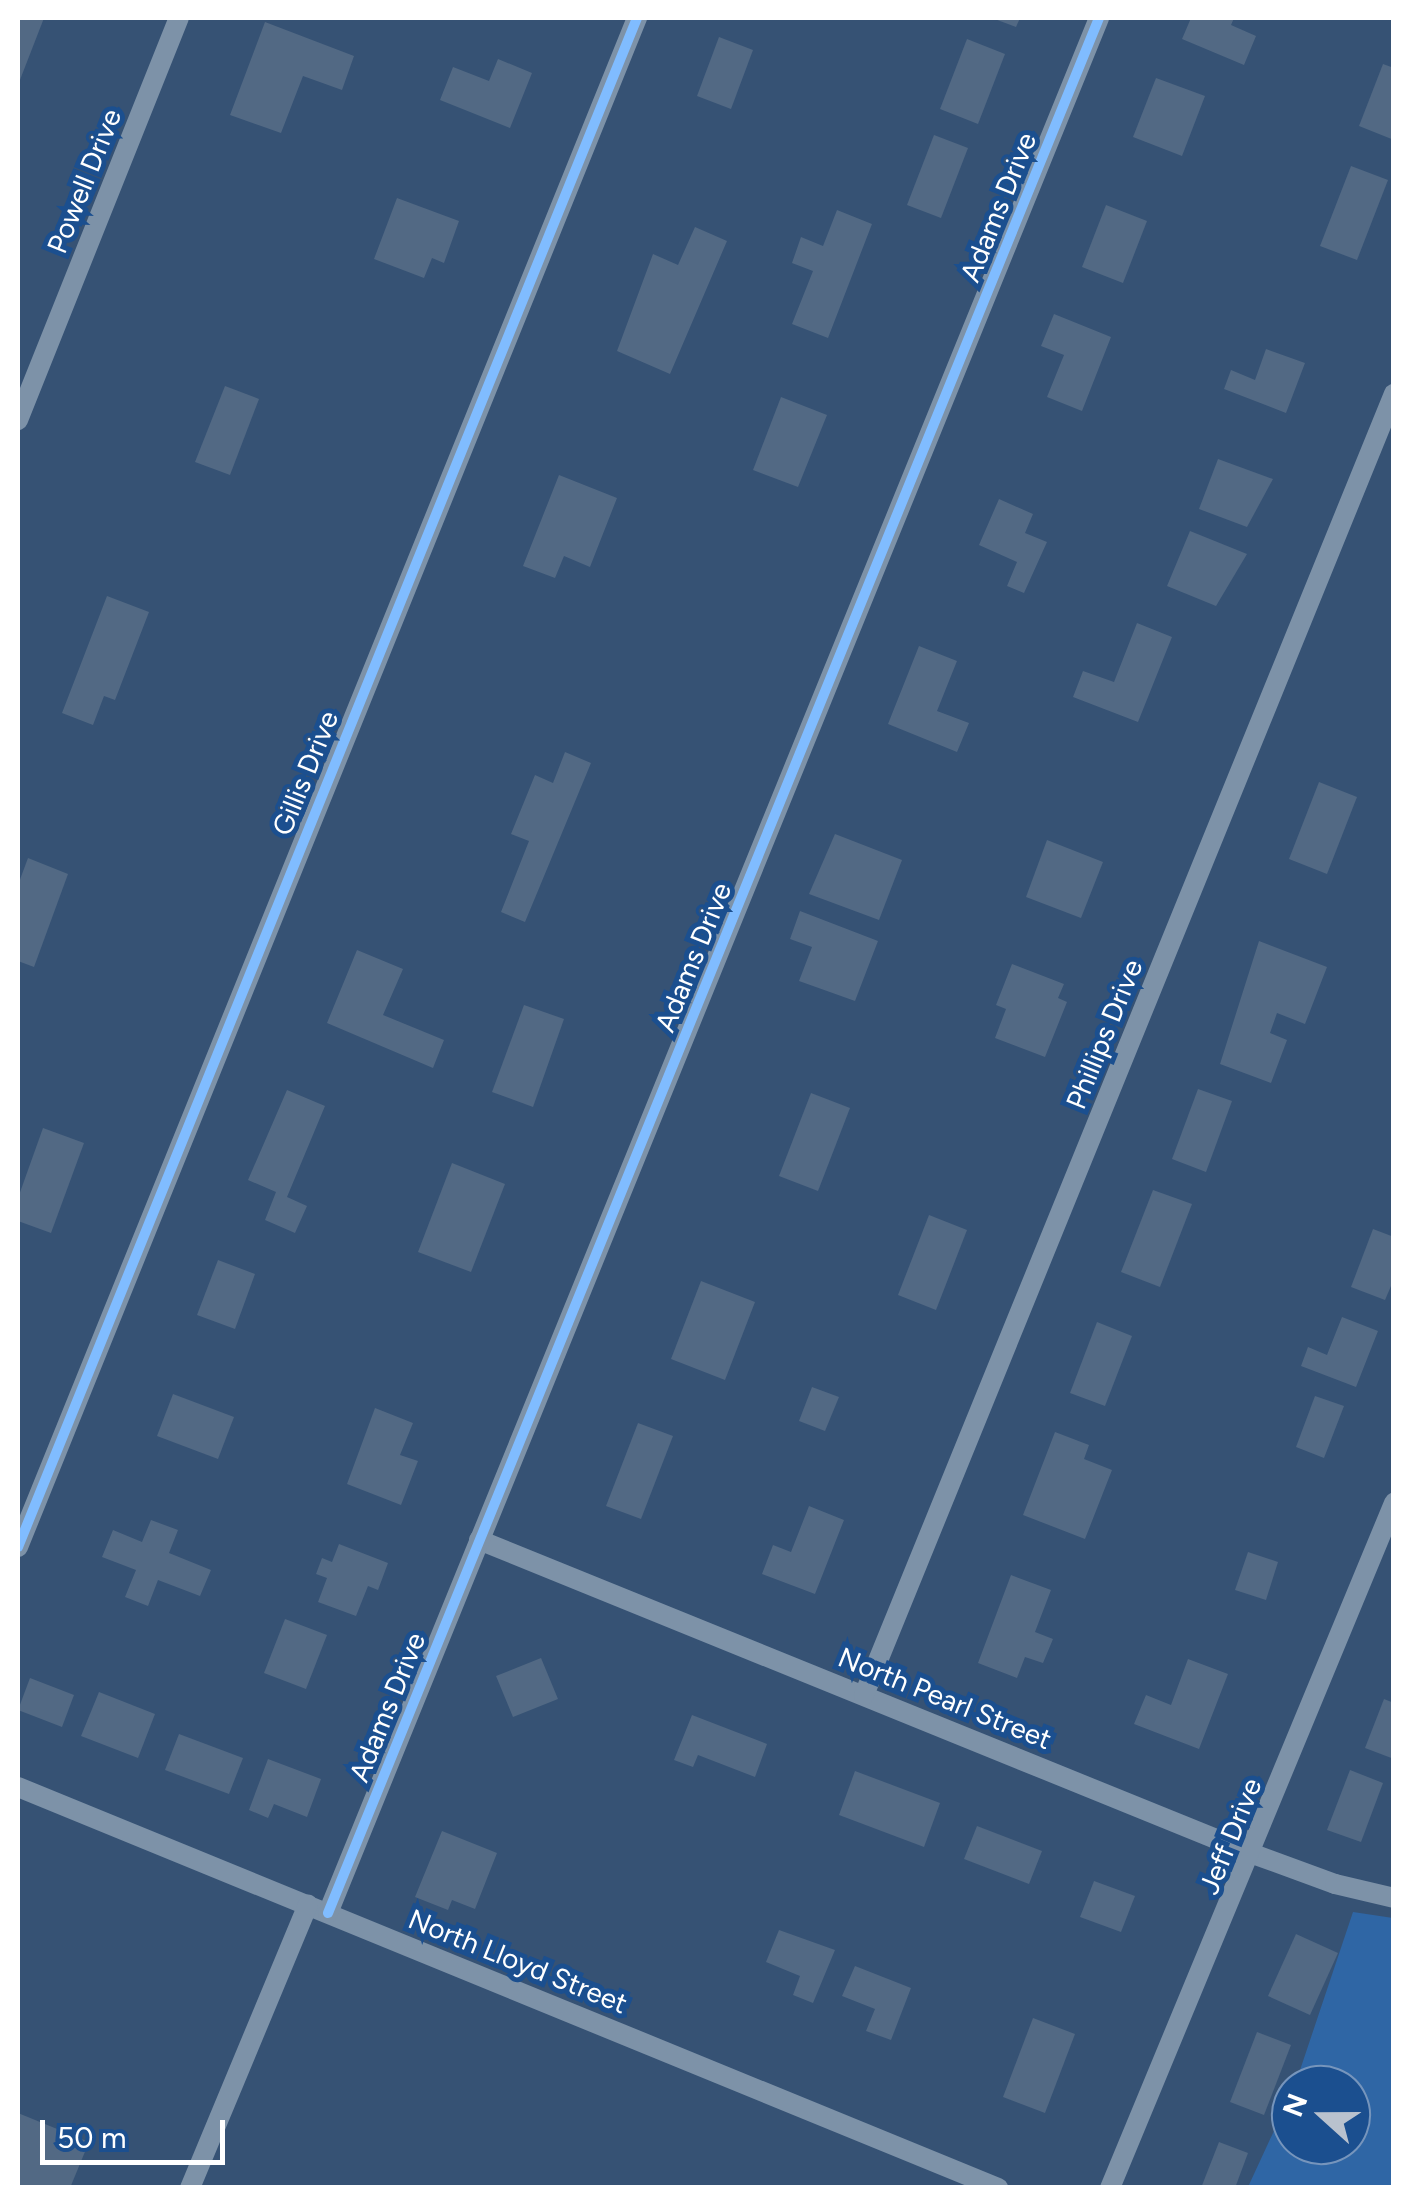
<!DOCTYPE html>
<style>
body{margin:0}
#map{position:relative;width:1411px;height:2205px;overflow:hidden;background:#365274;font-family:Figtree,sans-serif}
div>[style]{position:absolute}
.green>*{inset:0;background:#2f66a5}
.building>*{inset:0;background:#526984}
.street>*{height:20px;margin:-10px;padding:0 10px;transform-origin:10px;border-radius:10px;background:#7d92a8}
.cycleway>*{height:10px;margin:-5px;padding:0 5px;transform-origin:5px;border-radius:5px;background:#80bcff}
span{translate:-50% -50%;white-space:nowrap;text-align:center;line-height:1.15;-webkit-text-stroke:10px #1b4f8f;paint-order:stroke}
.street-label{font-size:28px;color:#fff}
.frame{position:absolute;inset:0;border:20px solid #fff;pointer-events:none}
.north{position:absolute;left:1271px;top:2065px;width:100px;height:100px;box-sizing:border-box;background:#1b4f8f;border:2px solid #7695bc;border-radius:50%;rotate:291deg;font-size:28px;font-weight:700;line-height:40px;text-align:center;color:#fff}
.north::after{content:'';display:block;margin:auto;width:35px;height:45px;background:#b9c2ce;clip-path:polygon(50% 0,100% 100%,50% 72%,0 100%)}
.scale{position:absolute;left:40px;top:2120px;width:185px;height:45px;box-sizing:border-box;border:5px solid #fff;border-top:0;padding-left:12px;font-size:30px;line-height:35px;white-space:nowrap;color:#fff;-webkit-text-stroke:8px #1b4f8f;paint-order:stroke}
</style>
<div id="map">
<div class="green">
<i style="clip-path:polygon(1353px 1912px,1393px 1918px,1393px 2187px,1248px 2187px,1291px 2094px,1291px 2145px,1351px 2145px,1351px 2085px,1295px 2085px)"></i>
</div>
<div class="building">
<i style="clip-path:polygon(18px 18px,44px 18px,18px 85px)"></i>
<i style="clip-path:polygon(992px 18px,1020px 18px,1016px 27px)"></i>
<i style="clip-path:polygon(1191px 18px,1234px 18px,1231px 25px,1256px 36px,1244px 65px,1182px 39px)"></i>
<i style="clip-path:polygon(265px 22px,354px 56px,342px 90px,303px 76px,281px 133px,230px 115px)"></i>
<i style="clip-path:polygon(719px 37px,753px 50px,731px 109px,697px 96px)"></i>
<i style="clip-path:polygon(967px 39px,1005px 54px,978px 124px,940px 109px)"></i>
<i style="clip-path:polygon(498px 59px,532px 73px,510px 128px,440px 100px,453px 67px,489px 81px)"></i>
<i style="clip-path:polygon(1383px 64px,1394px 68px,1394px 140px,1359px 126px)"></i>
<i style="clip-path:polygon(1156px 78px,1205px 96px,1182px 156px,1133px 137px)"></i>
<i style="clip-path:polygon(934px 135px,968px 148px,941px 218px,907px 205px)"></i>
<i style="clip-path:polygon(1351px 166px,1388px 180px,1357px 260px,1320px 246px)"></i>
<i style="clip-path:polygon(397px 198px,459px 221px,444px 263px,432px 258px,424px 278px,374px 259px)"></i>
<i style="clip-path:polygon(1106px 205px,1147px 221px,1123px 283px,1082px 267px)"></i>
<i style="clip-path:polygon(837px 210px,872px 224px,828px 338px,792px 324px,813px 271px,792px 263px,801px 237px,823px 246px)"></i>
<i style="clip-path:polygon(695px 227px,727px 241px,670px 374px,617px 351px,653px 254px,678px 265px)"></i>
<i style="clip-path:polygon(1054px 314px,1111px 337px,1082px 411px,1047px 397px,1064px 355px,1041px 346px)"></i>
<i style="clip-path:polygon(1266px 349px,1305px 363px,1286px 413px,1224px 389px,1231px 370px,1255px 380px)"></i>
<i style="clip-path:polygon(225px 386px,259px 399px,230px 475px,195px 462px)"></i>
<i style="clip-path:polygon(781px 397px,827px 415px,798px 487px,753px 470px)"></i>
<i style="clip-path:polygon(1218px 459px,1273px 479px,1247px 527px,1199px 509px)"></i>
<i style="clip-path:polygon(559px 475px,617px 498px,590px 567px,564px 556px,555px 578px,523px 566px)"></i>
<i style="clip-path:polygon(999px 499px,1033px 514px,1025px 533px,1047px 542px,1024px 593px,1007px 586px,1017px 562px,979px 545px)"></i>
<i style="clip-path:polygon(1190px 531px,1247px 554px,1216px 606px,1167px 586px)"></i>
<i style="clip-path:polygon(107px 596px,149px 612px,115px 700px,104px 696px,93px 725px,62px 713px)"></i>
<i style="clip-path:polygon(1137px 623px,1172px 637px,1138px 722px,1073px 697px,1083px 671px,1114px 682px)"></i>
<i style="clip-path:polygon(919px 646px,957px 661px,937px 711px,969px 723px,957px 752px,888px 724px)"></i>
<i style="clip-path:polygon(565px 752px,591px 763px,525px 922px,501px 912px,529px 841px,511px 834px,535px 775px,553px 783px)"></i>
<i style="clip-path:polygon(1319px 782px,1357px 797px,1327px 874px,1289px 859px)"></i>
<i style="clip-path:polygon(835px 834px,902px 860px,879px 920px,809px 894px)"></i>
<i style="clip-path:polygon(1047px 840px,1103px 862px,1081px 918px,1026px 897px)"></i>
<i style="clip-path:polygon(28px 858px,68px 874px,34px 967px,18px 961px,18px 885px)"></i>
<i style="clip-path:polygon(800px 911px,878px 941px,855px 1001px,799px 981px,812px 947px,790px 939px)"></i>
<i style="clip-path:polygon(1259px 941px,1327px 967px,1305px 1024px,1277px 1013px,1270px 1033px,1287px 1040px,1271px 1083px,1220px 1064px)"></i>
<i style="clip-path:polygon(357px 950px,403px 969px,383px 1015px,444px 1040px,433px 1068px,327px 1023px)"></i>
<i style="clip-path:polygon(1012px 964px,1064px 984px,1058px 998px,1067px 1002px,1045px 1057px,995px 1038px,1006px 1009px,996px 1005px)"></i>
<i style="clip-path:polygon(524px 1005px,564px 1019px,533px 1107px,492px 1092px)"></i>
<i style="clip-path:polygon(1198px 1089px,1232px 1101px,1206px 1172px,1172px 1159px)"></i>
<i style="clip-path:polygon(287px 1090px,325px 1106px,287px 1197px,307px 1206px,295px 1233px,265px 1220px,276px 1192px,248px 1180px)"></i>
<i style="clip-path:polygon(811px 1093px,850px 1108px,818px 1191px,779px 1176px)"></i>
<i style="clip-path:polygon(43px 1128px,84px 1143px,51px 1233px,18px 1221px,18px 1198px)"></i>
<i style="clip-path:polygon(452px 1163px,505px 1184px,471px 1272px,418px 1252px)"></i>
<i style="clip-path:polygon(1153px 1190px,1192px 1204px,1160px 1287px,1121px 1272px)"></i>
<i style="clip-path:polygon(929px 1215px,967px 1230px,936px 1310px,898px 1295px)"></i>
<i style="clip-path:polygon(1373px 1229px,1394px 1237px,1394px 1279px,1385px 1300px,1351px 1287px)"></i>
<i style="clip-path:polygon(218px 1260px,255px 1274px,235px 1329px,197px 1315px)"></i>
<i style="clip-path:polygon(701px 1281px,755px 1302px,725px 1380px,671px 1359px)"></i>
<i style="clip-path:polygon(1342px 1317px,1378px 1331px,1356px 1387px,1301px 1366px,1308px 1347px,1327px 1355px)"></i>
<i style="clip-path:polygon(1097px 1322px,1132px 1336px,1105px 1406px,1070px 1393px)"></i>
<i style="clip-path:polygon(812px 1387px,839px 1397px,825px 1431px,799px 1421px)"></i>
<i style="clip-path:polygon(173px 1394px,234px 1417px,218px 1459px,157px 1436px)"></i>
<i style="clip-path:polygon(1315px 1396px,1344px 1406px,1324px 1458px,1296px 1447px)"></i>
<i style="clip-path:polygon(375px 1408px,413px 1423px,400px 1455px,418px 1461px,401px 1505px,347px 1484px)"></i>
<i style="clip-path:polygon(638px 1423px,673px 1436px,641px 1519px,606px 1506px)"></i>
<i style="clip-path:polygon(1055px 1432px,1089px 1445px,1084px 1459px,1112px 1470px,1085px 1539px,1023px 1515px)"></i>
<i style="clip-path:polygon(809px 1506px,844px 1520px,815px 1594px,762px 1574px,773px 1545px,791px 1552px)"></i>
<i style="clip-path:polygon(151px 1520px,178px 1530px,169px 1553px,211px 1570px,200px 1596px,158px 1580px,148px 1606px,125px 1597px,136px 1570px,102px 1557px,113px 1530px,142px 1542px)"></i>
<i style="clip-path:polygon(339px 1544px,388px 1563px,378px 1590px,368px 1586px,356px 1616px,318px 1602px,327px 1578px,316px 1574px,322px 1558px,332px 1562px)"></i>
<i style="clip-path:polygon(1248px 1552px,1278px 1562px,1266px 1600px,1235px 1590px)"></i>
<i style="clip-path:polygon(1011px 1575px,1051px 1590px,1035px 1632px,1053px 1639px,1043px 1663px,1025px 1657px,1017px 1678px,978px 1663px)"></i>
<i style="clip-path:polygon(285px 1619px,327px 1635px,306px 1689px,264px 1673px)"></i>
<i style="clip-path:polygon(541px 1658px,558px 1699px,513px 1717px,496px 1676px)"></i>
<i style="clip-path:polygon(1188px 1659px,1228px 1674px,1199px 1749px,1134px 1724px,1146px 1695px,1171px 1705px)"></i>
<i style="clip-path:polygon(30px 1678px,74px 1695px,62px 1727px,18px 1710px)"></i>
<i style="clip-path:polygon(99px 1692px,155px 1714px,138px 1758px,81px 1736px)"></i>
<i style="clip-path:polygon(1384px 1699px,1394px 1703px,1394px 1759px,1365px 1748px)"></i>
<i style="clip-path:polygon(692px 1715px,767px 1744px,755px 1777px,698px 1755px,693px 1767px,674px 1760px)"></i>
<i style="clip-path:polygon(179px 1734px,243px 1758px,229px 1794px,165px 1770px)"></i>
<i style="clip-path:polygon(268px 1759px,321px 1779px,307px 1817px,274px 1804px,268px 1818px,249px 1810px)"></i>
<i style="clip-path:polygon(1350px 1770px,1383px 1783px,1361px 1842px,1327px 1830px)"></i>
<i style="clip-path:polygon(855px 1771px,940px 1803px,924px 1847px,839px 1815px)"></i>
<i style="clip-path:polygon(977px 1826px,1042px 1851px,1029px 1884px,964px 1859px)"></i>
<i style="clip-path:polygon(442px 1831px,497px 1853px,475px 1909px,452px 1900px,448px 1910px,415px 1897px)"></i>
<i style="clip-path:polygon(1094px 1881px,1135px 1896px,1121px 1932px,1080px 1917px)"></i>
<i style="clip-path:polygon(779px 1930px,835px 1950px,813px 2003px,793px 1995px,800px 1976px,766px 1962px)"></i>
<i style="clip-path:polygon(1296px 1934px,1338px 1953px,1310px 2015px,1268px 1996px)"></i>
<i style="clip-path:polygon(855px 1966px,911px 1988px,891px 2040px,866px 2031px,875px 2009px,842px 1996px)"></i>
<i style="clip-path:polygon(1033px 2018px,1075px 2034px,1045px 2113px,1003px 2097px)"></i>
<i style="clip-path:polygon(1257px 2032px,1291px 2045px,1264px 2115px,1230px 2102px)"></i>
<i style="clip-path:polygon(18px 2113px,89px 2142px,70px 2188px,18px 2188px)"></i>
<i style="clip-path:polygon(1219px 2142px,1248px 2153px,1235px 2188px,1201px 2188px)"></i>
</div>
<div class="street">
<i style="left:18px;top:420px;width:433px;rotate:-68.2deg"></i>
<i style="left:479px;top:1540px;width:835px;rotate:22.08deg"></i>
<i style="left:1253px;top:1854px;width:87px;rotate:20.1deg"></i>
<i style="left:1335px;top:1884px;width:61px;rotate:13.3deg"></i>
<i style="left:18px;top:1547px;width:1650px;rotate:-67.96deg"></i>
<i style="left:864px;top:1695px;width:1405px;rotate:-67.84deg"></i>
<i style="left:18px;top:1787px;width:1059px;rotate:22.25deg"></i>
<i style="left:328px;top:1913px;width:2046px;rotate:-67.86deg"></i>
<i style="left:190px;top:2188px;width:307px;rotate:-67.4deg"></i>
<i style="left:1110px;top:2188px;width:742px;rotate:-67.48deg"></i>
</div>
<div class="cycleway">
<i style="left:18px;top:1547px;width:1650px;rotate:-67.96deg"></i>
<i style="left:328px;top:1913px;width:2046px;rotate:-67.86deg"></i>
</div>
<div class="street-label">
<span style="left:84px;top:181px;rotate:-68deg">Powell Drive</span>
<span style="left:998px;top:207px;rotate:-68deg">Adams Drive</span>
<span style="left:305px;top:773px;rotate:-68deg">Gillis Drive</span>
<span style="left:693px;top:957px;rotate:-68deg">Adams Drive</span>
<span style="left:1104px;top:1034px;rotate:-68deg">Phillips Drive</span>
<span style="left:945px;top:1698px;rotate:22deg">North Pearl Street</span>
<span style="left:387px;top:1707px;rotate:-68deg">Adams Drive</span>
<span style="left:1230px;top:1836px;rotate:-68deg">Jeff Drive</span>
<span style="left:518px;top:1961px;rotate:22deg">North Lloyd Street</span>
</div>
<div class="frame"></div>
<div class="north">N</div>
<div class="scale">50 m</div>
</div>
